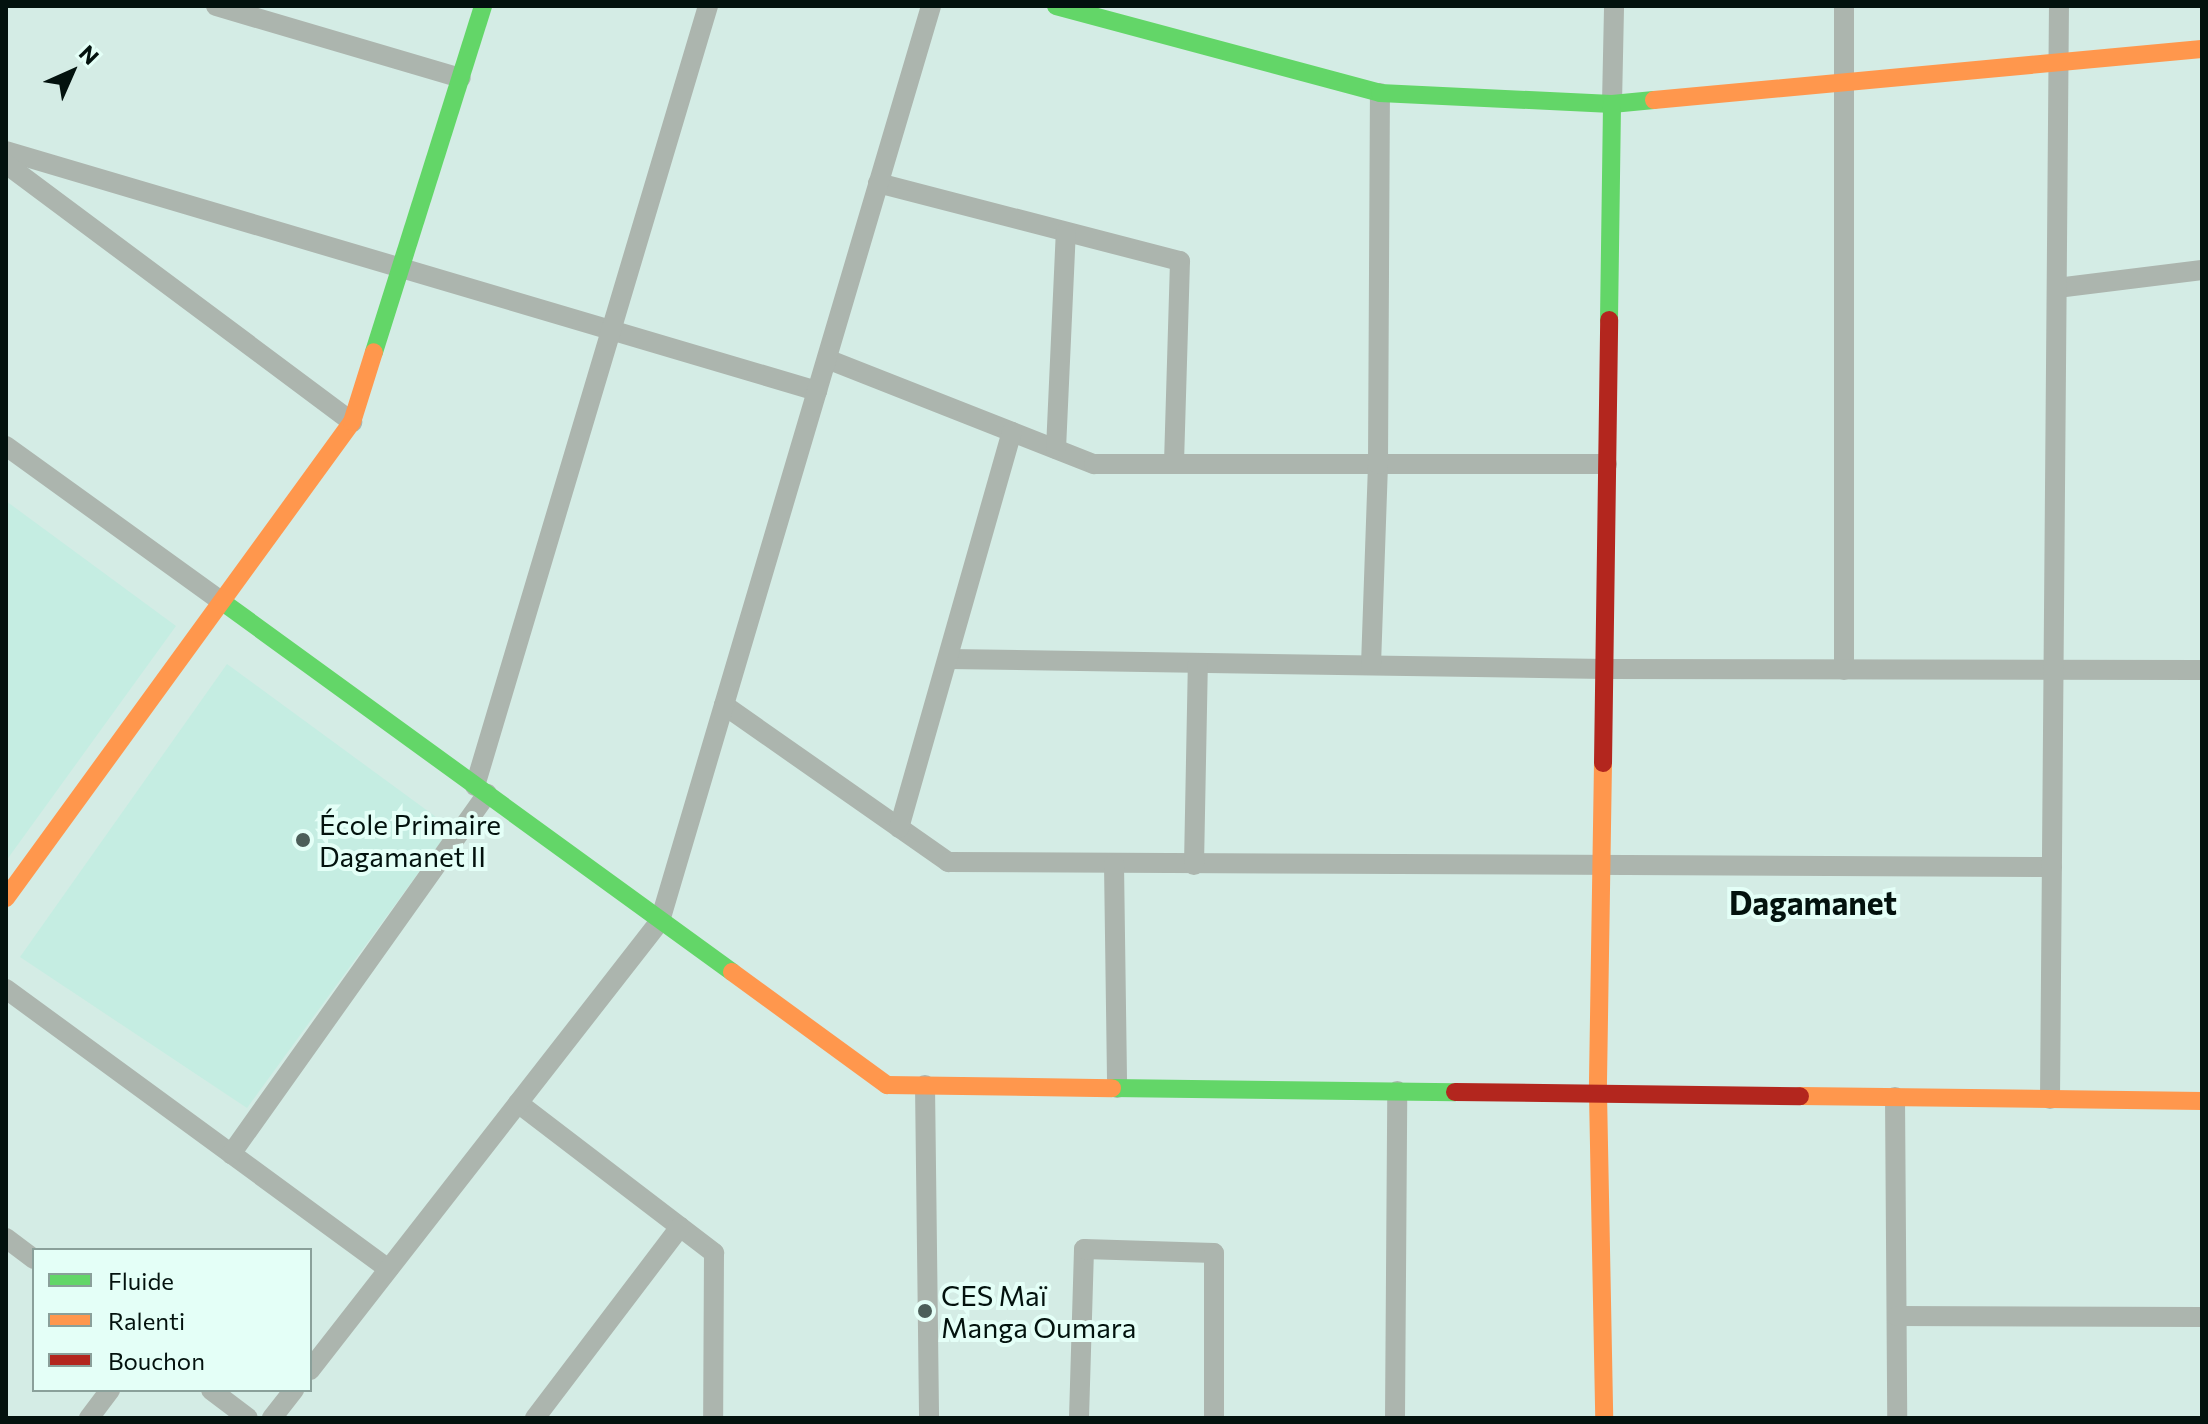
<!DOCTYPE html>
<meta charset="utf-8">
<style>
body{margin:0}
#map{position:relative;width:2208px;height:1424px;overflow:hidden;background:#d4ece5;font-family:Commissioner,sans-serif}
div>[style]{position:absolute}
.built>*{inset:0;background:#c5ede2}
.street>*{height:20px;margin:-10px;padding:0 10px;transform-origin:10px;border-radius:10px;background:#acb5ae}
.fast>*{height:18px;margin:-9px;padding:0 9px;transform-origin:9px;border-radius:9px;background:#63d668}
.slow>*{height:18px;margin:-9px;padding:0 9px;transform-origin:9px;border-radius:9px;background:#ff974d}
.jam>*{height:18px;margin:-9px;padding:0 9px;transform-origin:9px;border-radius:9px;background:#b3261e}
.dots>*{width:22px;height:22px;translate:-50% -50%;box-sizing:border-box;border:4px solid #e4fff7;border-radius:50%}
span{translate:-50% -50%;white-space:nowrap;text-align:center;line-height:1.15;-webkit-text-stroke:8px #e4fff7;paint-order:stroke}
.poi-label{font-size:28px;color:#03120e}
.left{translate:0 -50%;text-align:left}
.quarter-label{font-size:32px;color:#03120e;font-weight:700}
.frame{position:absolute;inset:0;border:8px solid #03120e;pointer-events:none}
.legend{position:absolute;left:32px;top:1248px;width:280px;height:144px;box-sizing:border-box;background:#e4fff7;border:2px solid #8aa09a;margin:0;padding:10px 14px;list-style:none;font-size:24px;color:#03120e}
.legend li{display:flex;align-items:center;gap:16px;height:40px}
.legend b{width:40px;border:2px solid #8aa09a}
.north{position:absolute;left:32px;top:32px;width:80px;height:80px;-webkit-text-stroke:6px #e4fff7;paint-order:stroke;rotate:45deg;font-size:22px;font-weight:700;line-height:32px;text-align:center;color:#03120e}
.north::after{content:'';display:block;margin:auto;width:28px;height:36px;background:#03120e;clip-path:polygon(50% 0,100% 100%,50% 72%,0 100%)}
</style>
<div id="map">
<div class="built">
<i style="clip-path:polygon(6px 501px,176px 626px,6px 861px)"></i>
<i style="clip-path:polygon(227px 664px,451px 828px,247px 1108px,20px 957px)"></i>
</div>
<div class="street">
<i style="left:216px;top:6px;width:255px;rotate:16.4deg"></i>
<i style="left:1844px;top:6px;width:664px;rotate:90deg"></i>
<i style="left:1612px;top:104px;width:98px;rotate:-88.8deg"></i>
<i style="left:6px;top:151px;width:846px;rotate:16.49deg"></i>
<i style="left:6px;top:164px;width:432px;rotate:36.7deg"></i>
<i style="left:878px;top:183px;width:312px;rotate:14.5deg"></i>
<i style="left:1180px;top:261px;width:203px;rotate:91.7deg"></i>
<i style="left:2057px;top:288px;width:146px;rotate:-7.1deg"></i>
<i style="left:827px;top:359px;width:287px;rotate:21.5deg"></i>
<i style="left:1094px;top:464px;width:513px"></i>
<i style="left:6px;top:446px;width:269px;rotate:35.8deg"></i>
<i style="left:1056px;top:449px;width:217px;rotate:-87.4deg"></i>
<i style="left:948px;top:659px;width:657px;rotate:0.87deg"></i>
<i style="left:1605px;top:669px;width:597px;rotate:0.1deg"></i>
<i style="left:1371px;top:665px;width:201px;rotate:-88deg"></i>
<i style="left:1378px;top:464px;width:371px;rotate:-89.7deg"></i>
<i style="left:724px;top:705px;width:274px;rotate:35deg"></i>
<i style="left:948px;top:862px;width:1104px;rotate:0.26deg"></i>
<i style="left:475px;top:786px;width:814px;rotate:-73.37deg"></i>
<i style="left:899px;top:828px;width:412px;rotate:-74.1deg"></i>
<i style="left:1114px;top:864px;width:224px;rotate:89.2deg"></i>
<i style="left:1194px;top:865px;width:202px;rotate:-88.9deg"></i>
<i style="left:6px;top:989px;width:474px;rotate:36.2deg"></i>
<i style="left:925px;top:1085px;width:333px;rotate:89.3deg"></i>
<i style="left:1895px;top:1097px;width:321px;rotate:89.6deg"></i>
<i style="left:2050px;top:1099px;width:1093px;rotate:-89.53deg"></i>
<i style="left:518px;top:1103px;width:247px;rotate:37.4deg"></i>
<i style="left:714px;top:1253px;width:165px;rotate:90.3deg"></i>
<i style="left:231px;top:1154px;width:442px;rotate:-54.6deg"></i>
<i style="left:6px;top:1238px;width:35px;rotate:37deg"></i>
<i style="left:1897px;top:1316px;width:305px;rotate:0.2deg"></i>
<i style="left:310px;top:1370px;width:569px;rotate:-52.06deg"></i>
<i style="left:660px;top:921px;width:954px;rotate:-73.5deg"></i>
<i style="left:211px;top:1390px;width:46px;rotate:37.1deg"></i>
<i style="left:89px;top:1418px;width:35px;rotate:-53deg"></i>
<i style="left:272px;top:1418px;width:36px;rotate:-52deg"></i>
<i style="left:535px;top:1418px;width:240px;rotate:-52.8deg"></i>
<i style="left:1079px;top:1418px;width:169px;rotate:-88.3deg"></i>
<i style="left:1084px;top:1249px;width:130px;rotate:1.8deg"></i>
<i style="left:1214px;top:1253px;width:165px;rotate:90deg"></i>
<i style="left:1395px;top:1418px;width:327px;rotate:-89.6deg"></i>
</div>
<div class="fast">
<i style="left:1056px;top:6px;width:335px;rotate:15deg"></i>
<i style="left:1380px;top:93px;width:232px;rotate:2.7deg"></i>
<i style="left:1612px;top:104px;width:42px;rotate:-5.4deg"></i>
<i style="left:1609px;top:320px;width:216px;rotate:-89.2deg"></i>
<i style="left:374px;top:352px;width:363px;rotate:-72.5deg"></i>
<i style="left:224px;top:603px;width:628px;rotate:35.99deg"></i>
<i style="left:1112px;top:1088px;width:343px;rotate:0.7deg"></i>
</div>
<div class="slow">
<i style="left:1654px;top:100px;width:550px;rotate:-5.32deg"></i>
<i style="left:1603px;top:763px;width:330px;rotate:90.9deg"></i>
<i style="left:1598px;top:1093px;width:325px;rotate:88.9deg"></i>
<i style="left:6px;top:898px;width:588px;rotate:-53.99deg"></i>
<i style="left:352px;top:422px;width:73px;rotate:-72.6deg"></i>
<i style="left:732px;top:972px;width:192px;rotate:36.1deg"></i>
<i style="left:887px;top:1085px;width:225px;rotate:0.8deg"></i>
<i style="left:1800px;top:1096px;width:402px;rotate:0.7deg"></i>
</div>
<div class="jam">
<i style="left:1603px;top:763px;width:443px;rotate:-89.2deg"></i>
<i style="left:1455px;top:1092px;width:345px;rotate:0.7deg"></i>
</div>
<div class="dots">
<i style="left:303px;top:840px;background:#4c5e59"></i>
<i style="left:925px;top:1311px;background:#4c5e59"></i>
</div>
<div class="poi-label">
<span class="left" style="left:319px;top:840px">École Primaire<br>Dagamanet II</span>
<span class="left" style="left:941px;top:1311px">CES Maï<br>Manga Oumara</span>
</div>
<div class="quarter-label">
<span style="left:1813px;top:902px">Dagamanet</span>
</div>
<div class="frame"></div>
<ul class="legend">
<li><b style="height:10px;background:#63d668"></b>Fluide</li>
<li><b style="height:10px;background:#ff974d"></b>Ralenti</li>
<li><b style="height:10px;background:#b3261e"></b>Bouchon</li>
</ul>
<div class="north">N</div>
</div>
